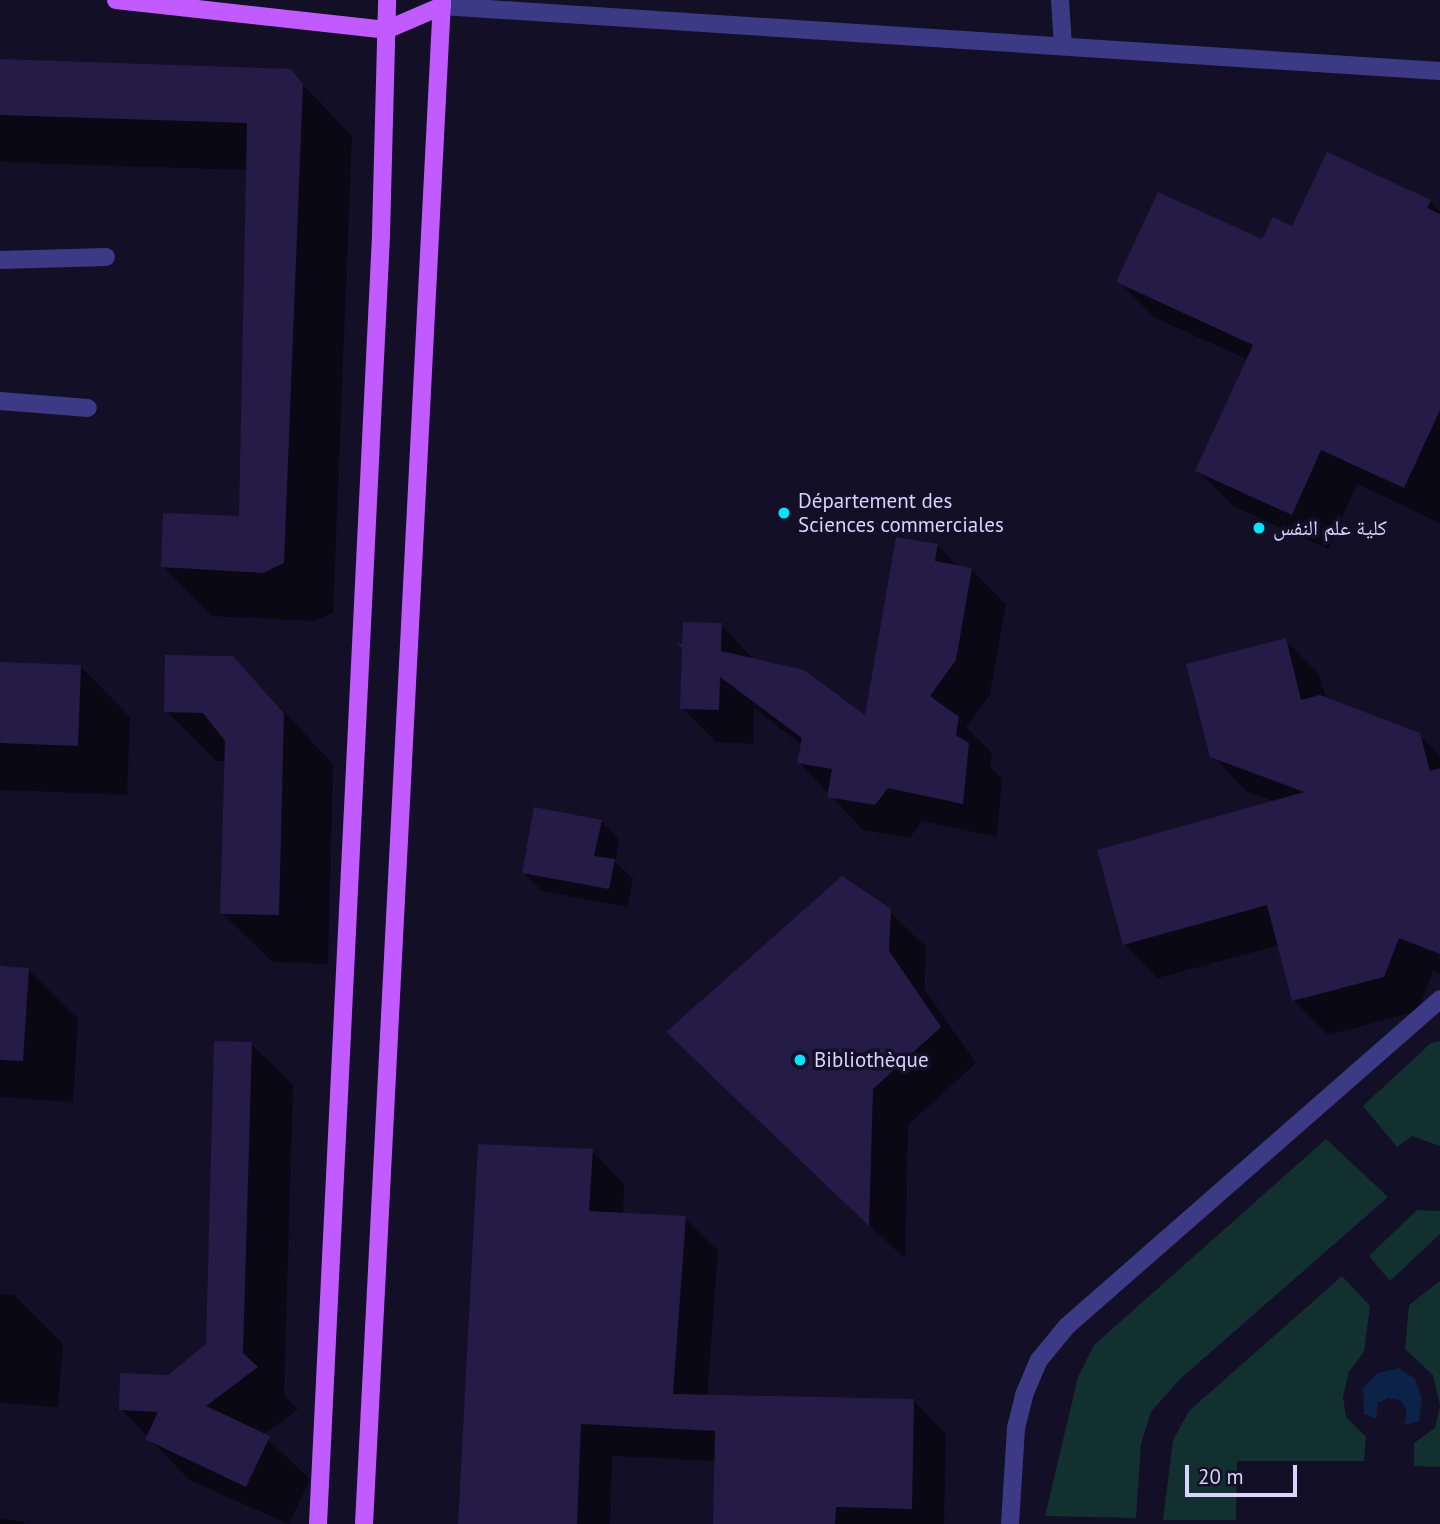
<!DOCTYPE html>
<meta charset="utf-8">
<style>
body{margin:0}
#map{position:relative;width:1440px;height:1524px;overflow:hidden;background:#130f26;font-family:"PT Sans","Noto Naskh Arabic",sans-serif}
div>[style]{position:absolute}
.green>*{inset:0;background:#12302f}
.water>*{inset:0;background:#0c2248}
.shadow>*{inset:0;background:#0007}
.building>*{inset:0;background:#241b47}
.minor>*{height:18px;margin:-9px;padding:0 9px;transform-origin:9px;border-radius:9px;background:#3d3a85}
.major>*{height:18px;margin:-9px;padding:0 9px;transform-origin:9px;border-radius:9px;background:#c25bff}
.dots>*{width:19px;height:19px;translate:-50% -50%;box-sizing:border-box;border:4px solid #130f26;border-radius:50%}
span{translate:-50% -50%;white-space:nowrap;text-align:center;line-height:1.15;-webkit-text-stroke:7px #130f26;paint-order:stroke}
.poi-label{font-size:21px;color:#d9d4ff}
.left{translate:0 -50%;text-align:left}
.scale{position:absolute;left:1185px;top:1465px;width:112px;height:32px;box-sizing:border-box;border:4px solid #d9d4ff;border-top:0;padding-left:9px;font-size:21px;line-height:24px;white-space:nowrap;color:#d9d4ff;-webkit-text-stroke:5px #130f26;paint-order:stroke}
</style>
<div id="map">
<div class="green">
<i style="clip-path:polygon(1440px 1041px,1440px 1146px,1412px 1136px,1397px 1147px,1363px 1106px,1431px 1043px)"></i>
<i style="clip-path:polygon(1326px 1139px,1388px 1197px,1179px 1380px,1151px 1412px,1141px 1444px,1136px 1518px,1045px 1516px,1078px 1377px,1094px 1345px)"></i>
<i style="clip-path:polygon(1417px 1210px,1440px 1211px,1440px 1234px,1390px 1281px,1369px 1256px)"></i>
<i style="clip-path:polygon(1342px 1276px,1370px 1306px,1364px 1352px,1349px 1372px,1343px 1397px,1346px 1417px,1366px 1437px,1364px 1461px,1237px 1461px,1236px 1520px,1163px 1520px,1173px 1440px,1189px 1411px)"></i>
<i style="clip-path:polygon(1440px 1281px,1440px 1405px,1433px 1375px,1405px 1349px,1409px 1305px)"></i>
<i style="clip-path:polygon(1440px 1406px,1440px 1467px,1414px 1466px,1414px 1443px,1435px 1428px)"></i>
</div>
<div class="water">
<i style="clip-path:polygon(1399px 1368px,1415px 1379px,1422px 1400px,1419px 1421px,1404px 1425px,1407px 1412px,1402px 1401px,1388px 1398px,1378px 1403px,1376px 1419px,1364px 1414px,1363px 1388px,1378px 1373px)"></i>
</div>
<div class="shadow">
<i style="clip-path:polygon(0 61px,290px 71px,352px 136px,333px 613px,313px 621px,212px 616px,163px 566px,241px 518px,248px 170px,0 162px)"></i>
<i style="clip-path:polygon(1430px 201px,1440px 212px,1440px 523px,1357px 484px,1328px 549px,1233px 506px,1197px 470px,1248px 360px,1154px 317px,1118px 281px,1263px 242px,1293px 228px)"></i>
<i style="clip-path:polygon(937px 545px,959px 567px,972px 570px,1006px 604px,990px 695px,966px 727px,992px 753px,990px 767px,1002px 779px,997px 837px,922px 821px,910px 838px,863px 830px,799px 762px,802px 745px,754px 708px,753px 744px,716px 742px,682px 708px,721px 625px,755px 661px,866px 718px)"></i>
<i style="clip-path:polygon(1285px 640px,1319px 674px,1326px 699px,1419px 735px,1440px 756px,1440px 974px,1433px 971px,1418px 1011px,1328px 1035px,1294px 1001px,1279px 945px,1158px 978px,1124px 944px,1276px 802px,1246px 791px,1212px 756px)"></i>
<i style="clip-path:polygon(233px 657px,333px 764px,328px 964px,272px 962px,222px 913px,226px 761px,216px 761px,166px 711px)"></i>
<i style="clip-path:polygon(0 663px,81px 667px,130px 717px,127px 795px,0 790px)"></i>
<i style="clip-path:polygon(601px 821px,619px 840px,615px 862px,633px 879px,627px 907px,542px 891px,523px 872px)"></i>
<i style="clip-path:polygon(889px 911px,926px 947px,924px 989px,976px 1063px,908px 1125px,905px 1259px,704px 1067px)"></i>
<i style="clip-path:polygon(0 968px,29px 970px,78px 1019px,73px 1102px,0 1097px)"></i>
<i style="clip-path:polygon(251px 1044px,293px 1085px,284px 1395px,298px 1409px,263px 1435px,310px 1479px,289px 1524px,189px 1480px,121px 1409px,207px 1345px)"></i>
<i style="clip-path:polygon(479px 1146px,592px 1151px,624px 1184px,623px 1215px,685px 1218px,718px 1251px,707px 1397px,914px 1401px,946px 1434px,944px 1524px,715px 1524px,716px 1461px,612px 1456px,610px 1524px,458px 1524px)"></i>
<i style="clip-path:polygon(0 1294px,14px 1295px,63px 1344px,58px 1407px,0 1403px)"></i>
<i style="clip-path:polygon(0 1519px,23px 1521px,26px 1524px,0 1524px)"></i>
</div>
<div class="building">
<i style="clip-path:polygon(0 59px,291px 69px,303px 84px,284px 563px,263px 573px,161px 567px,163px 513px,239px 516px,247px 123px,0 115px)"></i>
<i style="clip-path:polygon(1327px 152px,1431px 200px,1427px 208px,1440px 214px,1440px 410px,1404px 488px,1321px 450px,1292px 515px,1195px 471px,1253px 345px,1116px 282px,1158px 192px,1262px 239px,1273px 217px,1292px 226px)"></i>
<i style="clip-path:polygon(896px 537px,938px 544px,935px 561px,972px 568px,956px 660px,930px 696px,959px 717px,956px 735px,969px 743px,963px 804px,888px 788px,875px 805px,827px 797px,832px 769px,797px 763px,802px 738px,720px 677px,719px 710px,680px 709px,682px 648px,676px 643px,682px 644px,683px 622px,722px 623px,721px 651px,804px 670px,865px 715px)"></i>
<i style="clip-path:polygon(1286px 638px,1301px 700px,1320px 695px,1420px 733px,1430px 771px,1440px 768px,1440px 954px,1399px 938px,1384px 977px,1292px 1001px,1267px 905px,1123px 945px,1097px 850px,1304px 792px,1210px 757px,1186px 664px)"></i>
<i style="clip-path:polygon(165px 655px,233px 656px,284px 713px,279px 915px,220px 914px,225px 741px,203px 713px,164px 712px)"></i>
<i style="clip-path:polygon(0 662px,81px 665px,78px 746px,0 743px)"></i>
<i style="clip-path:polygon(534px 807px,602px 820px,594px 856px,615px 859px,609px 889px,522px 873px)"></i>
<i style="clip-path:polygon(842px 876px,891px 909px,889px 951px,941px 1027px,873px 1089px,869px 1226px,666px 1032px)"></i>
<i style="clip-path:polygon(0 966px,29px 968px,23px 1061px,0 1060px)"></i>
<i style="clip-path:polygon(214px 1041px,252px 1042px,243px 1353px,258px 1367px,206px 1406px,270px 1436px,246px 1487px,145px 1439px,158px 1412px,119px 1410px,120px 1373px,168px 1375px,206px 1344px)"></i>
<i style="clip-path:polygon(478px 1144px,593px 1149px,589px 1211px,686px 1216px,673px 1394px,914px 1399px,912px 1509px,836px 1507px,835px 1524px,713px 1524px,715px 1431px,581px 1424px,577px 1524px,458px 1524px)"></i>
</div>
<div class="minor">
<i style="left:1060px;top:0;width:46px;rotate:86.3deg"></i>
<i style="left:442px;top:6px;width:1000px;rotate:3.73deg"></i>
<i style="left:0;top:260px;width:106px;rotate:-1.6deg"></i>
<i style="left:0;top:401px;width:88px;rotate:4.5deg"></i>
<i style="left:1010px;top:1524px;width:96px;rotate:-86.4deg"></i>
<i style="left:1016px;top:1428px;width:34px;rotate:-76deg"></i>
<i style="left:1024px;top:1395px;width:38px;rotate:-67deg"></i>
<i style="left:1039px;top:1360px;width:44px;rotate:-50.5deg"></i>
<i style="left:1067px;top:1326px;width:496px;rotate:-41.2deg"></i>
</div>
<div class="major">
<i style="left:116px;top:0;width:272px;rotate:6.3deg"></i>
<i style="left:386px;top:30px;width:61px;rotate:-23.2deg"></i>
<i style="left:318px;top:1524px;width:1292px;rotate:-87.2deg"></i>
<i style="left:381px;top:234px;width:234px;rotate:-88.5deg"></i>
<i style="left:364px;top:1524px;width:1526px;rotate:-87.07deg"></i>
</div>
<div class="dots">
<i style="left:784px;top:513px;background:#00e5ff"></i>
<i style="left:1259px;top:528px;background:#00e5ff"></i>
<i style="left:800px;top:1060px;background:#00e5ff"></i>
</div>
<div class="poi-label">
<span class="left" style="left:798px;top:513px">Département des<br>Sciences commerciales</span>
<span class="left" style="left:1273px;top:528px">كلية علم النفس</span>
<span class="left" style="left:814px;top:1060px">Bibliothèque</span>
</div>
<div class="scale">20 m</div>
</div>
